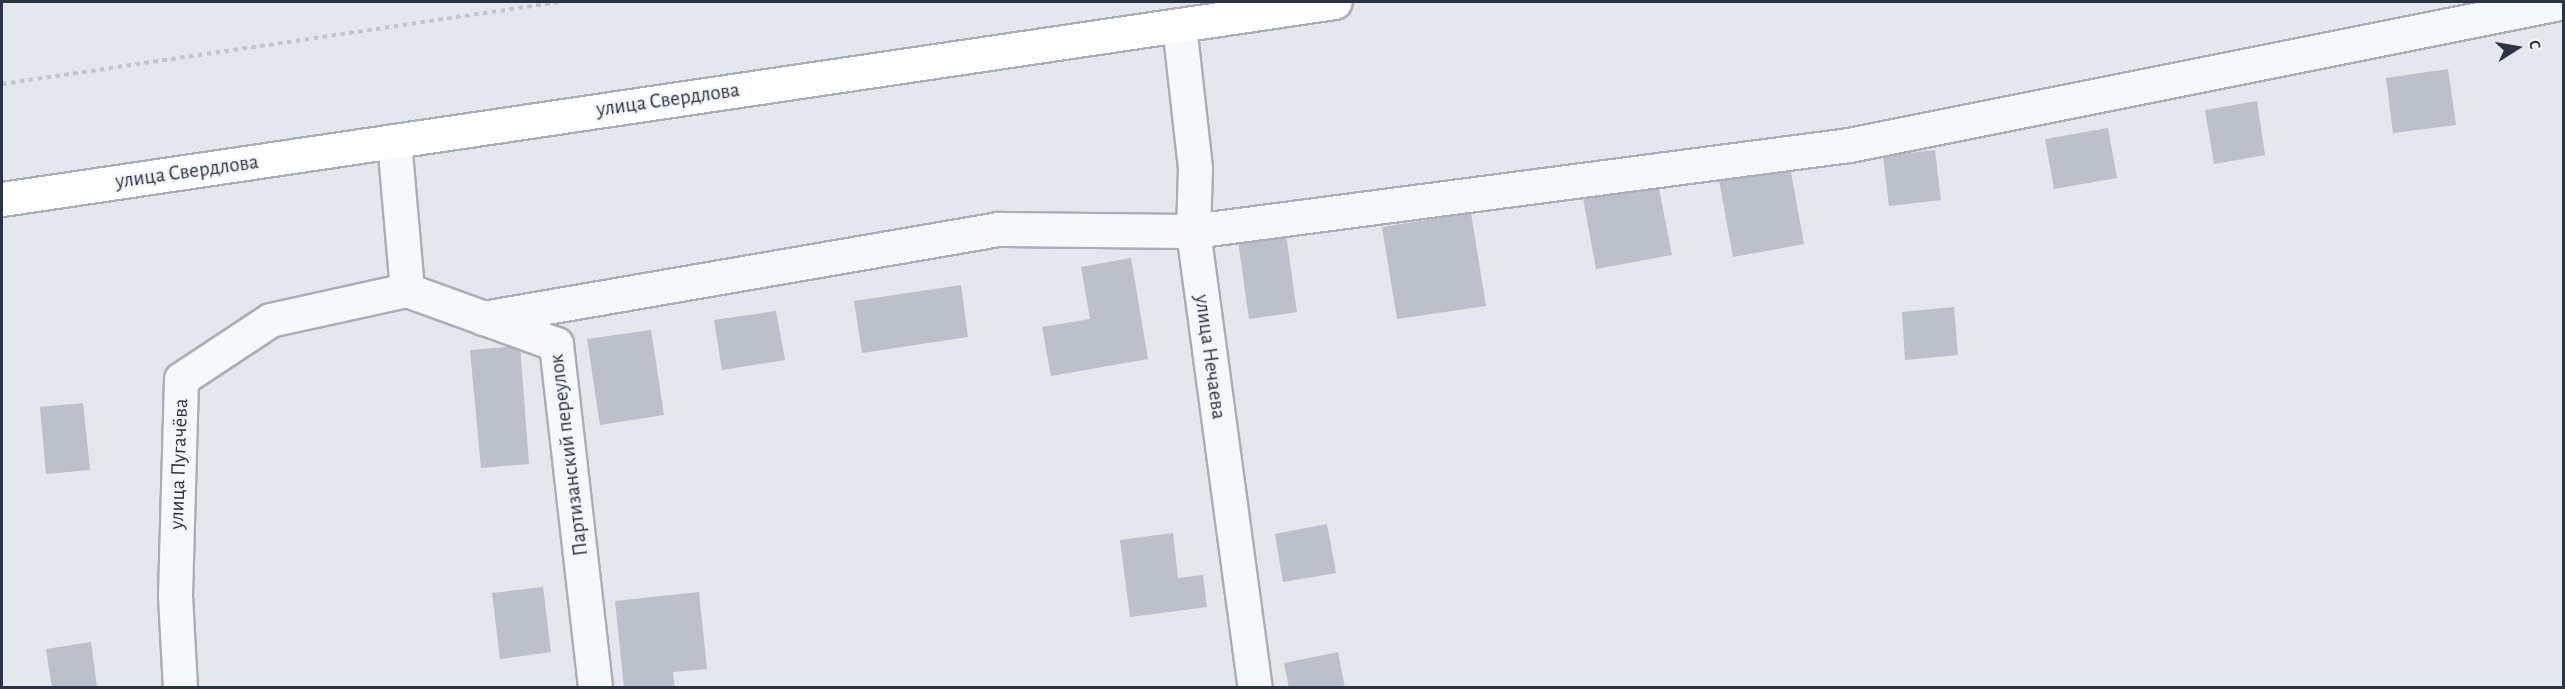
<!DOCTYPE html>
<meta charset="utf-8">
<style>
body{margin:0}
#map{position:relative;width:2565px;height:689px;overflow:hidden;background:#e4e7ec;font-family:"Alegreya Sans",sans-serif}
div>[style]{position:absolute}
.building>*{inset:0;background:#bbc0ca}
.path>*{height:4px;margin-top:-2px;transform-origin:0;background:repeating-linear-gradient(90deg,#c2c5cb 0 4.5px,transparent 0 9px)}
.roads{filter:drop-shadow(2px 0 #a9aeb7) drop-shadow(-2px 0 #a9aeb7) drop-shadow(0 2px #a9aeb7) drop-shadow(0 -2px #a9aeb7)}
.minor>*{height:33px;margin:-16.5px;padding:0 16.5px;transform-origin:16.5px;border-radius:16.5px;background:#f7f8fa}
.major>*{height:33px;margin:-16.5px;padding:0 16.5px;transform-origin:16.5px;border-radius:16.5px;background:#fff}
span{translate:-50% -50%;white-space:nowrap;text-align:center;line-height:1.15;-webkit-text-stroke:5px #f4f6f9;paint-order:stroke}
.street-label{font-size:21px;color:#2b3445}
.frame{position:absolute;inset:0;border:3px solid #2b3445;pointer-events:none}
.north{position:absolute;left:2487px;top:18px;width:60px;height:60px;-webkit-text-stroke:4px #f4f6f9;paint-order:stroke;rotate:79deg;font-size:16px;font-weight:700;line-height:24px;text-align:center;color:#2b3445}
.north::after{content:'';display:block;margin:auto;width:21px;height:27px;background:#2b3445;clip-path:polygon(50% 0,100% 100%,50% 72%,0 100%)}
</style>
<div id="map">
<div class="building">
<i style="clip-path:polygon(2448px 69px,2456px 125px,2393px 133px,2386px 78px)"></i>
<i style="clip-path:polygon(2257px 101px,2265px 155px,2214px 164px,2205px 110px)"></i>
<i style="clip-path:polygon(2108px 128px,2117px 178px,2054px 189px,2045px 139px)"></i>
<i style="clip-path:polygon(1935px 150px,1941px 200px,1889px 206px,1883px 156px)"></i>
<i style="clip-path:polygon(1790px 167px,1804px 244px,1733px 257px,1719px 180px)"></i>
<i style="clip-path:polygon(1658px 184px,1672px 255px,1596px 269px,1583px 198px)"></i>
<i style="clip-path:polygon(1471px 213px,1486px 306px,1397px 319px,1382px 227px)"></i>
<i style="clip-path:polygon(1286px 234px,1297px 312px,1249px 319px,1238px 241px)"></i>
<i style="clip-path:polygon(1131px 258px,1148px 359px,1051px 376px,1042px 327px,1090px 319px,1081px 267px)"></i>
<i style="clip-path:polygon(961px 285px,968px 337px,862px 353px,854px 301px)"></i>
<i style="clip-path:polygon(1954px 307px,1958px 355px,1905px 360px,1902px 312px)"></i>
<i style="clip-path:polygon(776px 311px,785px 360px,722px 370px,714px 320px)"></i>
<i style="clip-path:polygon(651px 330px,664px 415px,600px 425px,587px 339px)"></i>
<i style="clip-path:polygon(520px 346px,529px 464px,481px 468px,470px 350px)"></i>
<i style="clip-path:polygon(83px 403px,90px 470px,46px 474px,40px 407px)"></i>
<i style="clip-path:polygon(1327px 524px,1336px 573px,1283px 582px,1275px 534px)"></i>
<i style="clip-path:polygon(1173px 533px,1178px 578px,1203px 575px,1207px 607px,1130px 617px,1120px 540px)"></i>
<i style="clip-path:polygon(543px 587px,551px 652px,500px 659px,492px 593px)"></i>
<i style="clip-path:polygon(699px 592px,707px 669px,673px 672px,675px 688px,624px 688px,615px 601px)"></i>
<i style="clip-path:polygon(91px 642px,97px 688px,52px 688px,46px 649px)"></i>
<i style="clip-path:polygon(1338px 652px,1345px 688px,1289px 688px,1284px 663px)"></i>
</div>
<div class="path">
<i style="left:2px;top:84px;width:563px;rotate:-8.37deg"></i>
</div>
<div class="roads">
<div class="minor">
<i style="left:1179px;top:25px;width:144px;rotate:83.6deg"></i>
<i style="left:1195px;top:168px;width:63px;rotate:91.8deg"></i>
<i style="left:1193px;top:231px;width:461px;rotate:82.3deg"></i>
<i style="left:394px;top:141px;width:150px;rotate:85deg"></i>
<i style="left:407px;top:290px;width:158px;rotate:19.9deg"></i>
<i style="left:556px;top:344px;width:346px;rotate:83.5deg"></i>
<i style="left:483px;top:318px;width:523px;rotate:-9.8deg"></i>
<i style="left:998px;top:229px;width:195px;rotate:0.6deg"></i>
<i style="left:1193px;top:231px;width:662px;rotate:-7.47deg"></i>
<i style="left:1849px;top:145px;width:729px;rotate:-11.31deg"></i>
<i style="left:180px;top:688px;width:93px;rotate:-93.1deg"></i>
<i style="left:175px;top:595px;width:216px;rotate:-88.4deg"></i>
<i style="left:181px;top:379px;width:107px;rotate:-33.5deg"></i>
<i style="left:270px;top:320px;width:140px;rotate:-12.4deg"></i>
</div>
<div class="major">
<i style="left:2px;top:199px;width:1347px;rotate:-8.41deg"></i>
</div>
</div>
<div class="street-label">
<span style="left:668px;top:100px;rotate:-8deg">улица Свердлова</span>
<span style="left:187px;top:172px;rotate:-8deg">улица Свердлова</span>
<span style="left:1210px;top:357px;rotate:82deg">улица Нечаева</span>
<span style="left:569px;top:455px;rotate:-97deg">Партизанский переулок</span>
<span style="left:179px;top:464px;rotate:-88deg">улица Пугачёва</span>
</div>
<div class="frame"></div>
<div class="north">С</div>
</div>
